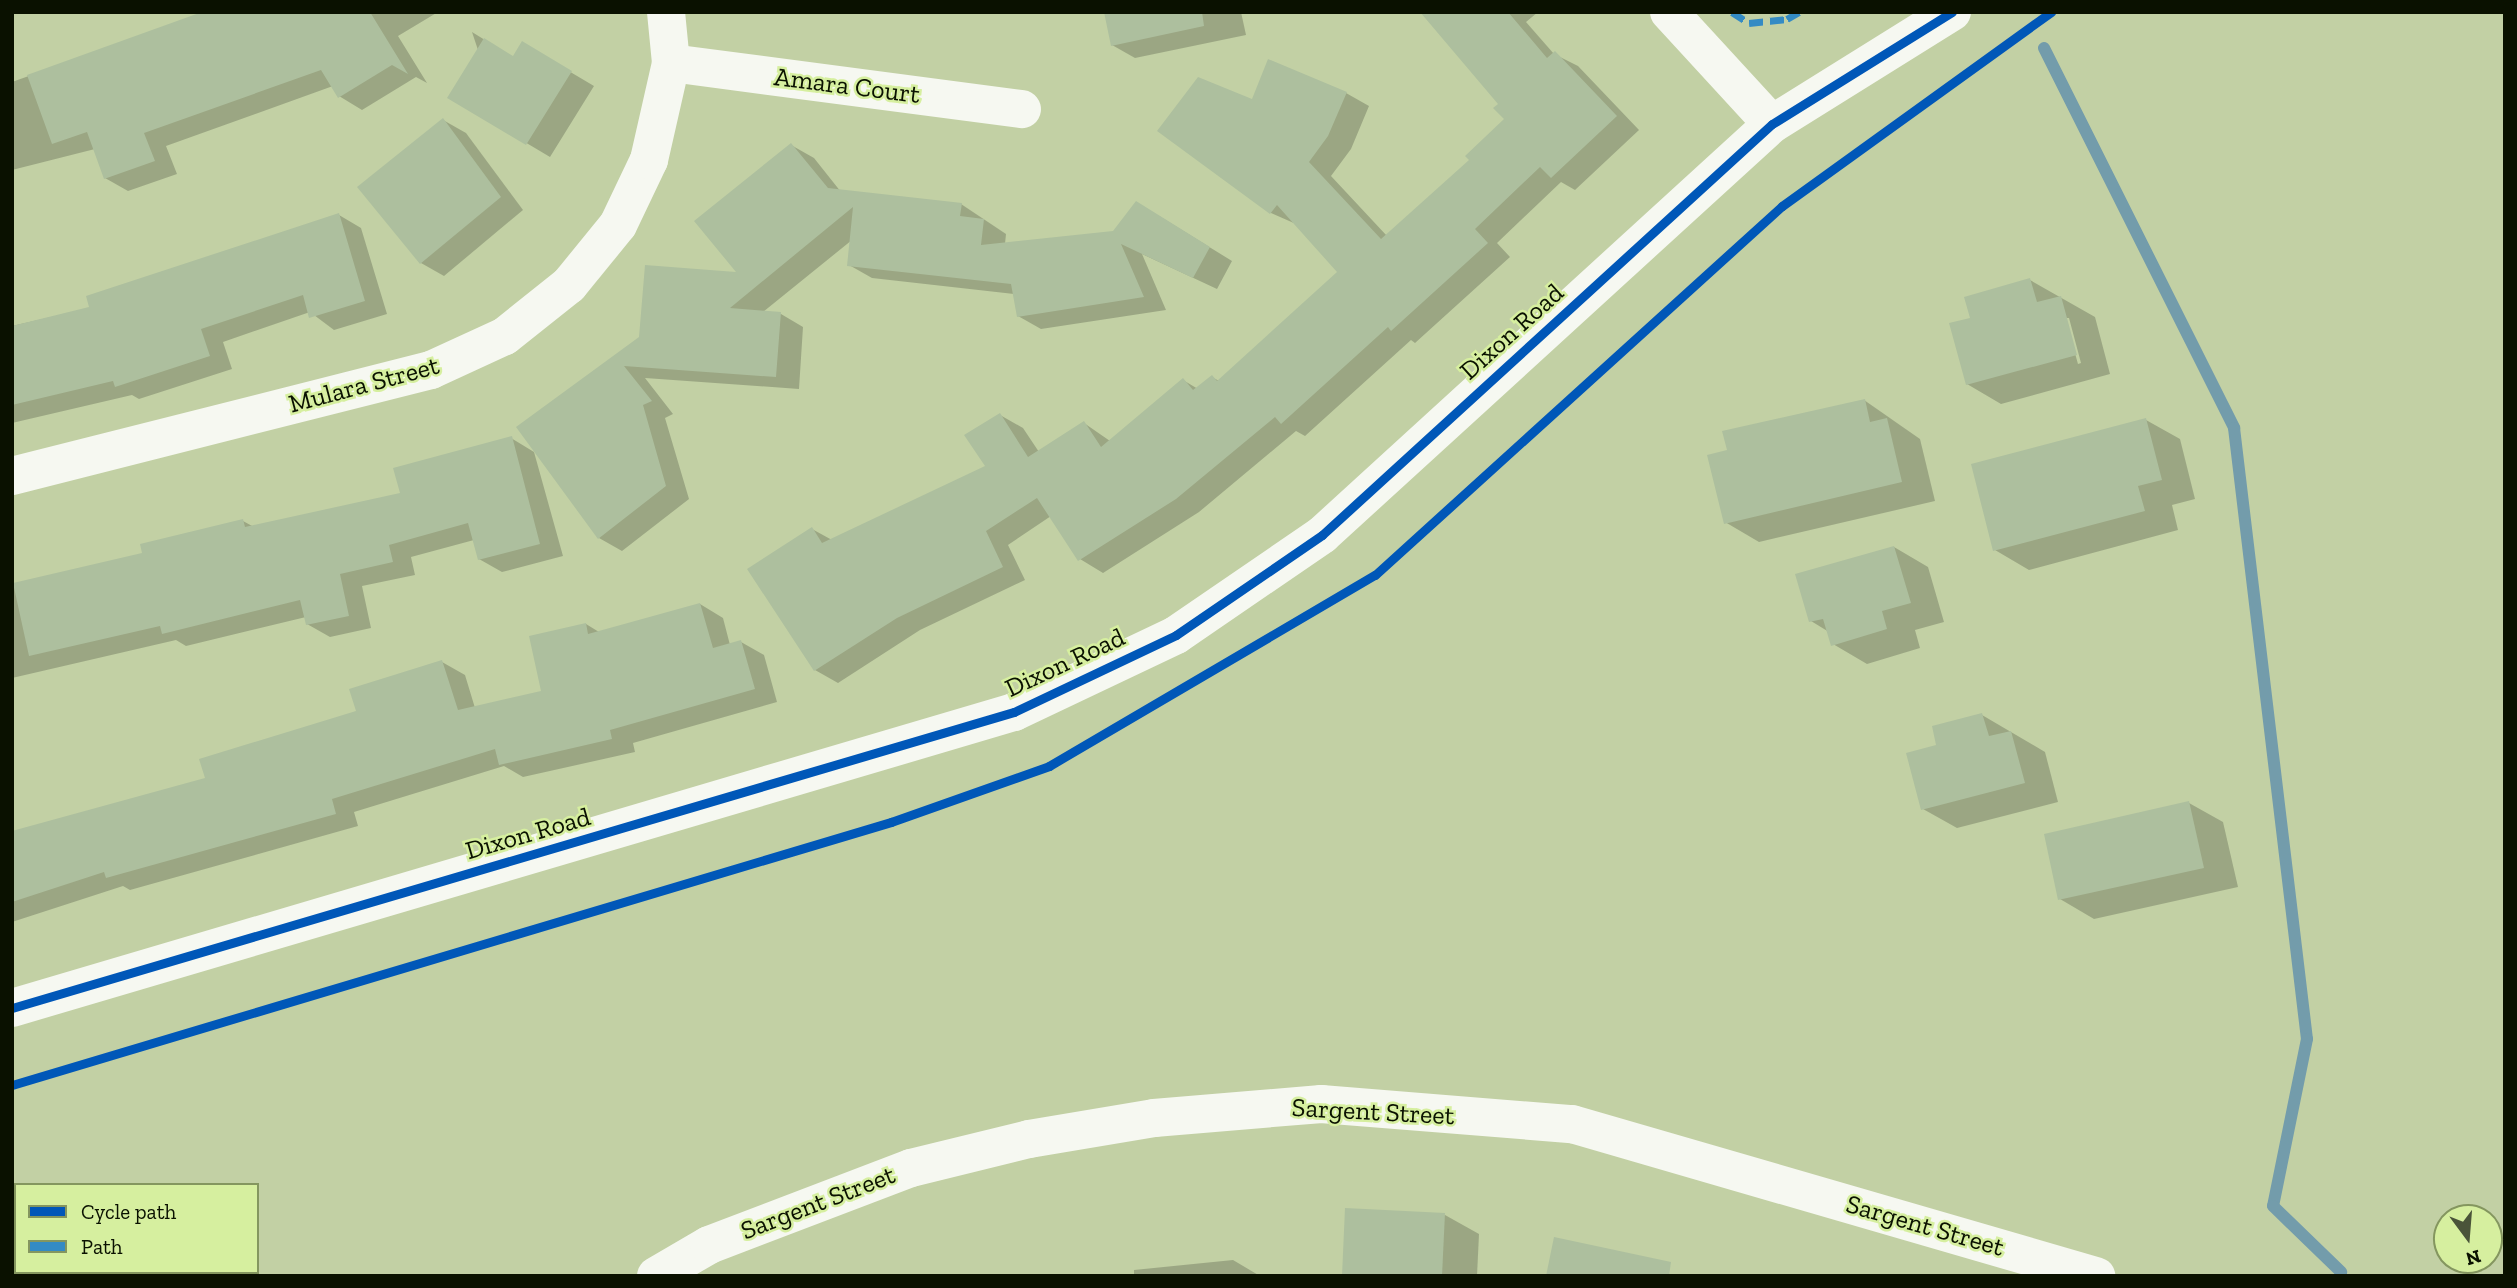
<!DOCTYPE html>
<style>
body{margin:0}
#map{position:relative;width:2517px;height:1288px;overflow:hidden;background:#c2d0a4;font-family:"Zilla Slab",serif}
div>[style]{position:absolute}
.shadow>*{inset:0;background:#0003}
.stream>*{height:12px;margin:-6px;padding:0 6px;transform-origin:6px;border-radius:6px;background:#739cab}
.building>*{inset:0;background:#adbf9e}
.minor>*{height:38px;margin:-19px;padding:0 19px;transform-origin:19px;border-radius:19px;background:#f6f8f1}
.quiet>*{height:7px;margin-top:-3.5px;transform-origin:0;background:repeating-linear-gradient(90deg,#348bc4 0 14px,transparent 0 21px)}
.cycleway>*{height:9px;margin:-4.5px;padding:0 4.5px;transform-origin:4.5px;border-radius:4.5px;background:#0057b8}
span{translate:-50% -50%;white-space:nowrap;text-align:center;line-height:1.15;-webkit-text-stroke:5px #d6ef9f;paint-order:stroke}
.street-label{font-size:26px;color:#0a1100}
.frame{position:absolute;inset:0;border:14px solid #0a1100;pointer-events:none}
.legend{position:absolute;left:14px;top:1183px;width:245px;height:91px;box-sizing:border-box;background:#d6ef9f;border:2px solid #84965f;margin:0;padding:9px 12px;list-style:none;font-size:21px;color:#0a1100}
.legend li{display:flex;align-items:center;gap:14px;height:35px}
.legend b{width:35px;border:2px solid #84965f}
.north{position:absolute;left:2433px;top:1204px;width:70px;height:70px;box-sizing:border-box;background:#d6ef9f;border:2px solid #84965f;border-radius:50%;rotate:164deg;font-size:19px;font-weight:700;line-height:28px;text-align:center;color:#0a1100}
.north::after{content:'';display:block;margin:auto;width:24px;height:32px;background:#4a5439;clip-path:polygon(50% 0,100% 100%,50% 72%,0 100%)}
</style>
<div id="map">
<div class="shadow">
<i style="clip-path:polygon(208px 12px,438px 12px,398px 36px,427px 83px,416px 77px,362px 110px,339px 96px,333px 86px,166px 146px,177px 174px,128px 191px,105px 178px,95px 149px,12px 170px,12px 82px)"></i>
<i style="clip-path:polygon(1105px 12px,1241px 12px,1246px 35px,1135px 58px,1112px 45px)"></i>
<i style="clip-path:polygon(1422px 12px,1538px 12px,1526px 22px,1554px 54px,1578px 66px,1639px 130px,1575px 190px,1561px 182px,1497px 243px,1510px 257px,1415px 343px,1411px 340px,1305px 436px,1296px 431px,1199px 512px,1103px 573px,1080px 559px,1051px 516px,1008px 545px,1025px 580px,920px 630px,838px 683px,815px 670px,812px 529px,832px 540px,987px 466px,1000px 415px,1023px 428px,1039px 452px,1084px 423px,1110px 441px,1183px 380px,1198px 389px,1212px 377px,1219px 381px,1340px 272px,1296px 224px,1271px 213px,1160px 131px,1253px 101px,1346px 93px,1369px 106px,1351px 149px,1331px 176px,1387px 236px,1471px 160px,1506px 119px,1501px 104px)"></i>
<i style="clip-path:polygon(472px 32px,514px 58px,523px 44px,594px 86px,550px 157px,486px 119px,499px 113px)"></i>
<i style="clip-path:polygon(443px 120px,466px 133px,523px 210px,444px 276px,421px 263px)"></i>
<i style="clip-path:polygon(791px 145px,814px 158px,841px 192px,961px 204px,1006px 234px,1005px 244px,1114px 232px,1159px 216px,1232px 261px,1217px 289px,1142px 254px,1166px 310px,1041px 329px,1018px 316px,1014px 294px,872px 278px,849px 265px,852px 240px,763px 312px,781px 314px,803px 327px,799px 389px,645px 378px,673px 414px,665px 418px,689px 499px,622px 551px,599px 538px,518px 428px,740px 274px)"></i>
<i style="clip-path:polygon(339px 215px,361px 228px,387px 314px,334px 330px,310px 312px,223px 342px,232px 369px,139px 399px,132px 395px,12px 423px,12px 326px,91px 308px)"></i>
<i style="clip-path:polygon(evenodd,2030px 280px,2095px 317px,2110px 374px,2001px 404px,1967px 384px,1972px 319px,2030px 280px,2065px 318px,2069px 318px,2081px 363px,2078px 364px,2065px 318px)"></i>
<i style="clip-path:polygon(1864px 400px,1920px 439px,1935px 501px,1759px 542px,1725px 522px,1729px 451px)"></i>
<i style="clip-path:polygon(2146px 420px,2180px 439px,2195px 499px,2172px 505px,2178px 530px,2029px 570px,1995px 550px)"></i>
<i style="clip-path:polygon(511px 438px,534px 452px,563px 556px,502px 572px,479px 559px,474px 540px,411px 557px,415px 575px,362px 586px,371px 628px,330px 637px,307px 624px,306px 617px,186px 646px,176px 640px,12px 678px,12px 587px,144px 555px,243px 521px,254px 527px,402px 495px)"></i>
<i style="clip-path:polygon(1894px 547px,1928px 567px,1944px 622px,1915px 630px,1920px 648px,1867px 664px,1833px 644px,1829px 632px,1811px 621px)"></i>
<i style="clip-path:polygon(700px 604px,723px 618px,730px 645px,741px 642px,764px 655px,777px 702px,633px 743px,635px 752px,523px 777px,504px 766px,354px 812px,358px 826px,130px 890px,123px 886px,12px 922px,12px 833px,207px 780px,358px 712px,442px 662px,465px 675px,475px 708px,544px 692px,586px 624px,599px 632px)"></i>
<i style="clip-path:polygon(1982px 715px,2045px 752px,2058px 802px,1957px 828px,1923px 809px,1939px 747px)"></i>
<i style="clip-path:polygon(2189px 803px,2223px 822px,2238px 887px,2094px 919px,2060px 899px)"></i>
<i style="clip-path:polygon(1445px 1215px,1479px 1234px,1477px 1276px,1344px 1276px)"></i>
<i style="clip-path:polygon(1233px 1260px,1260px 1276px,1134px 1276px,1134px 1270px)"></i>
</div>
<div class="stream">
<i style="left:2044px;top:48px;width:425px;rotate:63.4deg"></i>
<i style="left:2234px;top:428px;width:615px;rotate:83.19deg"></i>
<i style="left:2307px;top:1039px;width:170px;rotate:101.5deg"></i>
<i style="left:2273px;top:1206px;width:95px;rotate:44.1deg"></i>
</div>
<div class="building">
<i style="clip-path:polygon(202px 12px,370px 12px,408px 74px,392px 65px,338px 98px,321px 70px,144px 133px,155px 161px,104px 179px,87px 132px,52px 144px,27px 75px)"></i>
<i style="clip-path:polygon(1104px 12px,1202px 12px,1204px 26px,1111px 46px)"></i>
<i style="clip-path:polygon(1420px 12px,1508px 12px,1547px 58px,1555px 51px,1617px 116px,1551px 178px,1540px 167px,1475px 229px,1488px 243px,1391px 331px,1388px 327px,1281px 424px,1275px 417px,1176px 499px,1078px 561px,1037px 498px,986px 531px,1003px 567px,897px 618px,814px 671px,747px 569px,812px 527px,822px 543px,985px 466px,964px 435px,1000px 413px,1028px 457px,1084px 421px,1101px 447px,1183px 378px,1193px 390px,1212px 375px,1217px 381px,1337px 272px,1277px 205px,1270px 214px,1157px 131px,1198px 77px,1252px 99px,1268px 59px,1347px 92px,1328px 136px,1309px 162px,1381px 239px,1469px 160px,1465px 156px,1504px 119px,1493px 108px,1498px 104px)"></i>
<i style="clip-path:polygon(484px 38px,513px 56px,522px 41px,572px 71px,526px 145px,447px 98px)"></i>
<i style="clip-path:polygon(443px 118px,501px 197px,420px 264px,357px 187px)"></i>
<i style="clip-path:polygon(791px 143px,828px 188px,962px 203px,960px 216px,984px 219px,981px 245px,1113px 231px,1136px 201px,1210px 247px,1193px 278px,1121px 244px,1144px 297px,1017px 317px,1011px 284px,847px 266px,853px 207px,730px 308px,781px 312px,776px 377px,624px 366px,652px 401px,643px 405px,666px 486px,598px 539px,516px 427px,639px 337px,645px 265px,736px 272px,694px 221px)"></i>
<i style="clip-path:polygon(339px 213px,365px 301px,309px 318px,303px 295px,201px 329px,210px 356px,115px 387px,113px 381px,12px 405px,12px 326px,89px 307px,86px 296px)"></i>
<i style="clip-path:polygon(2030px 278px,2037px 302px,2061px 296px,2077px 355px,1966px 385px,1949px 323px,1970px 318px,1964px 297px)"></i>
<i style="clip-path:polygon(1865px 399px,1870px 422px,1887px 418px,1902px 482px,1724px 524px,1707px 455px,1727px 450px,1722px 431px)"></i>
<i style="clip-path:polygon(2146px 418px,2162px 480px,2138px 486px,2145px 511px,1993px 551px,1971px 464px)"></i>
<i style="clip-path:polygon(512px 436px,540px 544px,478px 560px,468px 523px,389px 545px,393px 562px,340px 574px,349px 616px,306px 625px,300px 600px,162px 634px,160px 626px,29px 656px,13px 583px,142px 553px,140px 544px,243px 519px,245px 527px,400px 493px,393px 468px)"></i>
<i style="clip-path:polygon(1894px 546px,1911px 603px,1882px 611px,1887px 629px,1831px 646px,1823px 619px,1809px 622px,1795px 574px)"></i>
<i style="clip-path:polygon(700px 603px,713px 648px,741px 640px,755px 689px,610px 730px,612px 739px,499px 765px,495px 749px,332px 799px,336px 814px,106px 878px,104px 872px,12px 902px,12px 831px,205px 778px,199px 759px,356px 711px,349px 689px,442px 660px,458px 710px,541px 691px,529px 636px,586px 623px,588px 634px)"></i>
<i style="clip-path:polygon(1982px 713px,1989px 736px,2011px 731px,2025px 783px,1921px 810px,1906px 753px,1936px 745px,1932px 726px)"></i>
<i style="clip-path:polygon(2189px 801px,2204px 868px,2058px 900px,2044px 834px)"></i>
<i style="clip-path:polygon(1345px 1208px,1445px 1213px,1442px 1276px,1342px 1276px)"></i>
<i style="clip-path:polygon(1554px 1237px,1671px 1262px,1669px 1276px,1546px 1276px)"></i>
</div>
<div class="minor">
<i style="left:1669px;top:12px;width:152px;rotate:47.4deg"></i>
<i style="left:671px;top:63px;width:354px;rotate:7.5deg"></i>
<i style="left:12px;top:476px;width:432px;rotate:-14.2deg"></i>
<i style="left:431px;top:370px;width:81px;rotate:-24.7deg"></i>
<i style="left:505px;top:336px;width:82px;rotate:-38.6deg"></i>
<i style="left:569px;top:285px;width:77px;rotate:-50.8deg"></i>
<i style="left:618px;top:225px;width:72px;rotate:-64.5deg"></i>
<i style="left:649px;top:160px;width:99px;rotate:-77.2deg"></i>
<i style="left:671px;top:63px;width:51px;rotate:-95.6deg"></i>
<i style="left:12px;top:1008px;width:1045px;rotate:-16.46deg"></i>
<i style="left:1014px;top:712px;width:179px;rotate:-25.4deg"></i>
<i style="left:1176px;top:635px;width:177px;rotate:-34.4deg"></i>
<i style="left:1322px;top:535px;width:609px;rotate:-42.41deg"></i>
<i style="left:1772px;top:124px;width:212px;rotate:-31.9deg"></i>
<i style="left:656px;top:1276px;width:61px;rotate:-30.3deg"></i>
<i style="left:709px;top:1245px;width:216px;rotate:-20.9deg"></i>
<i style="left:911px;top:1168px;width:122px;rotate:-13.8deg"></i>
<i style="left:1029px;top:1139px;width:127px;rotate:-9.5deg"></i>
<i style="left:1154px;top:1118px;width:168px;rotate:-4.8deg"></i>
<i style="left:1321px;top:1104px;width:252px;rotate:4.6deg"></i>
<i style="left:1572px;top:1124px;width:546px;rotate:16.18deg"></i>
</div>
<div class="quiet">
<i style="left:1732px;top:12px;width:20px;rotate:33deg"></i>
<i style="left:1749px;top:23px;width:38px;rotate:-6deg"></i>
<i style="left:1787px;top:19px;width:14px;rotate:-30deg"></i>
</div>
<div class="cycleway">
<i style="left:12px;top:1008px;width:1045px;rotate:-16.46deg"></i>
<i style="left:1014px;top:712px;width:179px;rotate:-25.4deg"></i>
<i style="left:1176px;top:635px;width:177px;rotate:-34.4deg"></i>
<i style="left:1322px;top:535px;width:609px;rotate:-42.41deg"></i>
<i style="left:1772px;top:124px;width:212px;rotate:-31.9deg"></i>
<i style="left:12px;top:1085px;width:918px;rotate:-16.66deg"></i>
<i style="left:891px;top:822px;width:168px;rotate:-19.5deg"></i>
<i style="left:1049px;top:766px;width:378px;rotate:-30.4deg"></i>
<i style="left:1375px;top:575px;width:549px;rotate:-42.2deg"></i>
<i style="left:1782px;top:206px;width:332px;rotate:-35.8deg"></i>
</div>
<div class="street-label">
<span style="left:847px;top:86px;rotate:7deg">Amara Court</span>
<span style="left:1512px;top:332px;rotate:-42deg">Dixon Road</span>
<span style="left:364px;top:385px;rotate:-15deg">Mulara Street</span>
<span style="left:1065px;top:663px;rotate:-25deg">Dixon Road</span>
<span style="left:528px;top:834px;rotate:-16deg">Dixon Road</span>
<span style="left:1373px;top:1112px;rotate:3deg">Sargent Street</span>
<span style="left:818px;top:1203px;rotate:-21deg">Sargent Street</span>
<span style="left:1925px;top:1226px;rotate:16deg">Sargent Street</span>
</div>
<div class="frame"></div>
<ul class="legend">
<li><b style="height:9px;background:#0057b8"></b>Cycle path</li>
<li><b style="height:9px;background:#348bc4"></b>Path</li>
</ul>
<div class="north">N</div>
</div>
